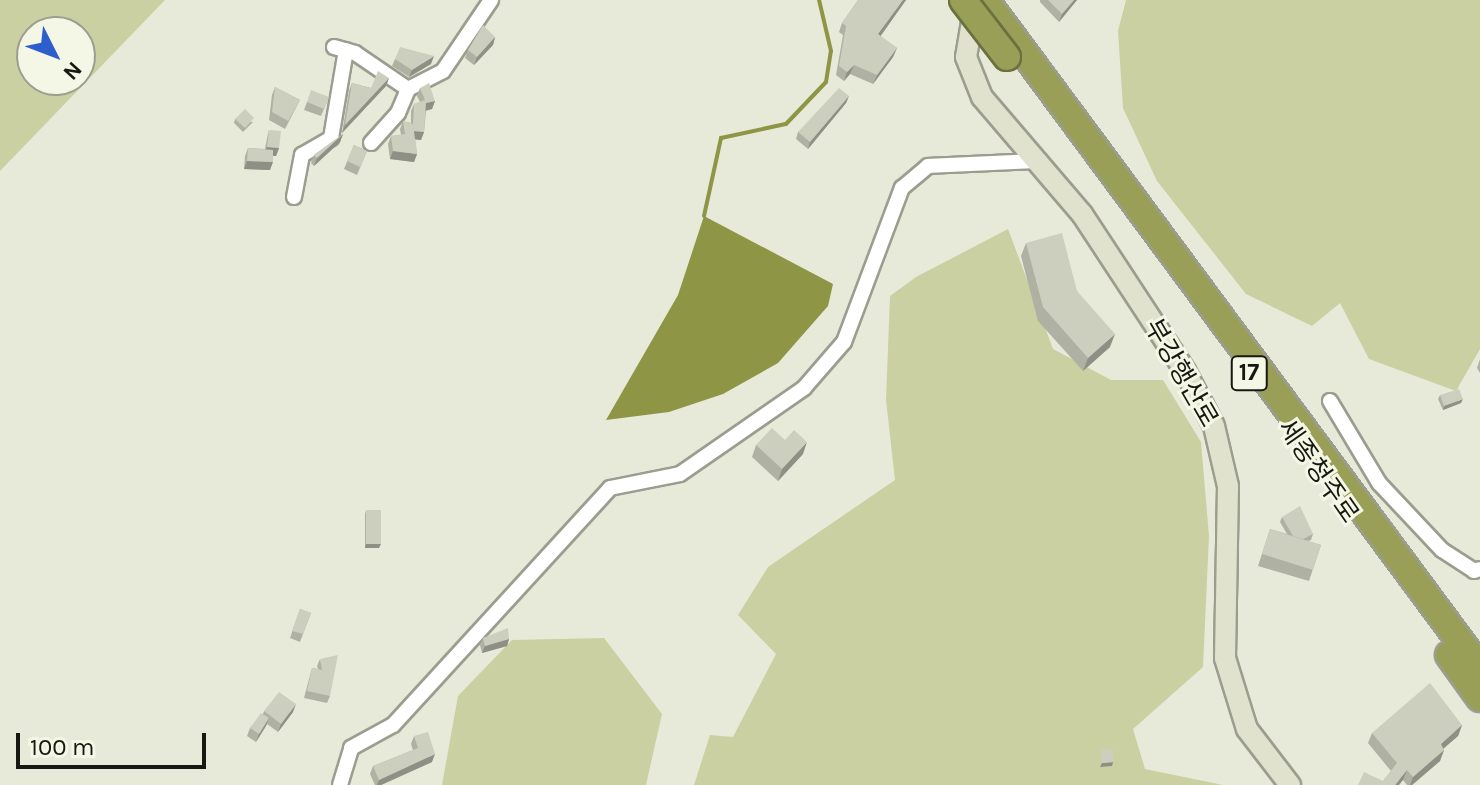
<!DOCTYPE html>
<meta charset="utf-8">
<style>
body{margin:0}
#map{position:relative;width:1480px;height:785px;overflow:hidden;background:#e7ead9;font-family:Karla,"Noto Sans KR",sans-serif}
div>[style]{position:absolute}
.green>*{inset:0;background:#cad0a1}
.water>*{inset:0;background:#8e9544}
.stream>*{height:4px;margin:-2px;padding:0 2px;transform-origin:2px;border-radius:2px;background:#8e9544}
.roads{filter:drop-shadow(2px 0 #9b9d8e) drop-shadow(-2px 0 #9b9d8e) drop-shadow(0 2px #9b9d8e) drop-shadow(0 -2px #9b9d8e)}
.street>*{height:14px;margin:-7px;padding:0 7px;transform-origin:7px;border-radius:7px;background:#fff}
.secondary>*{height:20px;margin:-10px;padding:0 10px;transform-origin:10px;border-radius:10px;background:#e0e2cd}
.highway>*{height:26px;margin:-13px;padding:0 13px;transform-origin:13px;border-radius:13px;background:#999f57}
.bridges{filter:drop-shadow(2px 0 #6c703f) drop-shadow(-2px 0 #6c703f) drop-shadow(0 2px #6c703f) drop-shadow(0 -2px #6c703f)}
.highway-bridge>*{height:26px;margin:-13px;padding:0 13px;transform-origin:13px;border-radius:13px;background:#999f57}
.wall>*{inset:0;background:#afb1a3}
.shaded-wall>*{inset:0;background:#8f9085}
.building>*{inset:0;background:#cccebe}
span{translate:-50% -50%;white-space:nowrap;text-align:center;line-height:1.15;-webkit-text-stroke:6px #f5f7e6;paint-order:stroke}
.shield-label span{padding:2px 6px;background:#f5f7e6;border:2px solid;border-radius:6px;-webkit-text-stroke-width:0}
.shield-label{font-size:24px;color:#171812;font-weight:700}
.street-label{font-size:26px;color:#171812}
.north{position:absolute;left:16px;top:16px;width:80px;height:80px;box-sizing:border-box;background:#f5f7e6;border:2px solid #9c9e91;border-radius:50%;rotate:132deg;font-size:22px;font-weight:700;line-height:32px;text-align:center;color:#171812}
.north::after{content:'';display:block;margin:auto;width:28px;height:36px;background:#2d5ecc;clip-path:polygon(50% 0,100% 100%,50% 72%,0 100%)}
.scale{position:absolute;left:16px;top:733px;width:190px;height:36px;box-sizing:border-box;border:4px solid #171812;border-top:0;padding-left:10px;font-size:24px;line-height:28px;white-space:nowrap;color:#171812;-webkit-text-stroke:6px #f5f7e6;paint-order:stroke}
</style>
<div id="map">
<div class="green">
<i style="clip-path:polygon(evenodd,0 0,165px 0,0 171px,0 0,32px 32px,80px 32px,80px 80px,32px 80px,32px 32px)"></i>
<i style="clip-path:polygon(1126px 0,1480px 0,1480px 349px,1456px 391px,1369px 359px,1340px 303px,1312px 326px,1246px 294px,1157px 181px,1123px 108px,1118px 31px)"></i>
<i style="clip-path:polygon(1008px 229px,1053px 349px,1111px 380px,1163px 380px,1201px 442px,1209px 536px,1203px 667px,1133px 729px,1145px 769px,1223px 785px,694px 785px,710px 735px,733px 737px,776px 654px,738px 615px,768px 567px,895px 480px,886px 400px,890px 296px,916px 277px)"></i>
<i style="clip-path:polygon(604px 638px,662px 714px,646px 785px,442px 785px,458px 696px,512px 640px)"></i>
</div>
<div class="water">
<i style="clip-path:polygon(704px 216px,833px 284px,828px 306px,778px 363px,723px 394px,669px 412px,606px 420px,678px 295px)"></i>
</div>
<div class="stream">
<i style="left:704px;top:216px;width:80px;rotate:-77.7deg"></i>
<i style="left:721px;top:138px;width:66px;rotate:-12.2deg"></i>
<i style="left:786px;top:124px;width:58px;rotate:-46.4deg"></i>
<i style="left:826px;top:82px;width:31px;rotate:-81deg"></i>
<i style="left:831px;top:51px;width:52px;rotate:-103.2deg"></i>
</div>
<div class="roads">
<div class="street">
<i style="left:334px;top:47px;width:22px;rotate:16deg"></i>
<i style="left:355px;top:53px;width:64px;rotate:34.2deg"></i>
<i style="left:408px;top:89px;width:39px;rotate:-27deg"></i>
<i style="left:443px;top:71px;width:86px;rotate:-55.9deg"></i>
<i style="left:371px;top:143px;width:40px;rotate:-48deg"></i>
<i style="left:398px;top:113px;width:26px;rotate:-67deg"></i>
<i style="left:294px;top:197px;width:43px;rotate:-79.2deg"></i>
<i style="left:302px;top:155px;width:34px;rotate:-30deg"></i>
<i style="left:331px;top:138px;width:89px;rotate:-80.3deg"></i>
<i style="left:1330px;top:401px;width:96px;rotate:59.1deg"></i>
<i style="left:1379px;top:483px;width:92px;rotate:46.8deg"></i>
<i style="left:1442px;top:550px;width:38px;rotate:33deg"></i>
<i style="left:1474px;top:571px;width:6px;rotate:-18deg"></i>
<i style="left:340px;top:785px;width:39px;rotate:-73deg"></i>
<i style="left:351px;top:748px;width:48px;rotate:-28.7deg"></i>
<i style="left:393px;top:725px;width:321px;rotate:-47.5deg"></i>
<i style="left:610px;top:488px;width:71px;rotate:-11.3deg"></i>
<i style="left:680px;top:474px;width:151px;rotate:-34.7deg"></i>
<i style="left:804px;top:388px;width:61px;rotate:-49deg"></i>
<i style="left:844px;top:342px;width:165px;rotate:-69.4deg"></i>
<i style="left:902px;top:188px;width:34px;rotate:-40deg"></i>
<i style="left:928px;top:166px;width:112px;rotate:-2.6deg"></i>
</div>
<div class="secondary">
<i style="left:975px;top:4px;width:54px;rotate:99.6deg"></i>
<i style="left:966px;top:57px;width:43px;rotate:68.2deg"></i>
<i style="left:982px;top:97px;width:154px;rotate:49.5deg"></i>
<i style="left:1082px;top:214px;width:188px;rotate:56.7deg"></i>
<i style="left:1185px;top:371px;width:62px;rotate:62.2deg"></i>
<i style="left:1214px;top:426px;width:62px;rotate:76.9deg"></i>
<i style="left:1228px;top:486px;width:172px;rotate:91deg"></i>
<i style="left:1225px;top:658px;width:74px;rotate:72.8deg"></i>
<i style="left:1247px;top:729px;width:71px;rotate:52.5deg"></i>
</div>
<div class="highway">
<i style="left:985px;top:0;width:831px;rotate:53.46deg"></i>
<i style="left:1449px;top:655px;width:53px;rotate:54.2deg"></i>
</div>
</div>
<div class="bridges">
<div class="highway-bridge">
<i style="left:963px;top:0;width:72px;rotate:52.3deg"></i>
</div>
</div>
<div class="wall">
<i style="clip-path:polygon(858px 0,906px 0,880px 36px,897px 48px,893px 57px,873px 84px,850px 74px,844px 81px,836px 75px,843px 35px,839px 32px,842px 23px)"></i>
<i style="clip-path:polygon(1040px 0,1077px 0,1059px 22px,1040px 2px)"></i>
<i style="clip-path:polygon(495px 37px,493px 45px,474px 65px,465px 58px,468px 50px)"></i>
<i style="clip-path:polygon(395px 59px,431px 64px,409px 77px,392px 66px)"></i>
<i style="clip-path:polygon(389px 78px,386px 86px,342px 133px,349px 91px,352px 83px,371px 88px)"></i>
<i style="clip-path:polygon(275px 87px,300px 100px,285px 129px,269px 120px,272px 95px)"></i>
<i style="clip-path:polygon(420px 88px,435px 101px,432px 109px,426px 111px,424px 132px,421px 140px,415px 139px,417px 154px,414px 162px,390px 159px,388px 144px,391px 136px,401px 135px,400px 129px,403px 121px,411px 123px,411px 111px,414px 104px,420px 102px,417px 96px)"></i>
<i style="clip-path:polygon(849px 96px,846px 103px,808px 149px,796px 139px,798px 132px)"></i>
<i style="clip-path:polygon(329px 97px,321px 116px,304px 110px,307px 102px)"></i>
<i style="clip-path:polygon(235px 119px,253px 122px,243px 132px,234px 123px)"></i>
<i style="clip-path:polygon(269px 130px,279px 148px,276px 156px,273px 156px,270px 170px,244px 169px,245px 156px,248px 148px,265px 149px,267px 138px)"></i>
<i style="clip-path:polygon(343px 134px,340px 142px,314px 166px,311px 163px,314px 155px)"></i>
<i style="clip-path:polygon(354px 145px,367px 151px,357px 175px,344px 169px)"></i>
<i style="clip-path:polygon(1026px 243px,1077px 291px,1110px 347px,1083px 371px,1038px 321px,1021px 256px)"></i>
<i style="clip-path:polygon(1480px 359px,1480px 373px,1477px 368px)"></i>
<i style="clip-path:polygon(1440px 395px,1461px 403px,1443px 410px,1438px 399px)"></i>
<i style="clip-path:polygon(785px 440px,803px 454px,778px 481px,752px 457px,756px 445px)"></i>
<i style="clip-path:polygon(366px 510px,379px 548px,365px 548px,365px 514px)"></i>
<i style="clip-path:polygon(1282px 517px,1313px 534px,1311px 540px,1308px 541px,1321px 545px,1309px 581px,1258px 566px,1270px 529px,1287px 534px,1280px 522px)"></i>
<i style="clip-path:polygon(300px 609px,311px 613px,300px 642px,290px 638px)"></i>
<i style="clip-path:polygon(483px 638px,509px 639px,507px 646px,482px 653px,480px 645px)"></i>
<i style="clip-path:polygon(320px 659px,330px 696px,327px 703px,304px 698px,312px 668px,318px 669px,317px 666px)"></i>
<i style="clip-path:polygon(264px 711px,293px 712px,278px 732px,267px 724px,256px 742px,247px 736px,250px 728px,263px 714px)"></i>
<i style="clip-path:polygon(1462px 725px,1458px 736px,1443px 749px,1444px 750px,1440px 761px,1412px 785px,1407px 785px,1403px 780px,1383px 781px,1391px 771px,1368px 743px,1372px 733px)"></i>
<i style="clip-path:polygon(414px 736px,432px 762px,381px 785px,375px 785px,370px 774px,373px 766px,413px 750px,411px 744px)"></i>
</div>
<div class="shaded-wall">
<i style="clip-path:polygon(903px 0,906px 0,875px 44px,878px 34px)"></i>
<i style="clip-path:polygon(1074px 0,1077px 0,1059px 22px,1062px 14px)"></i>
<i style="clip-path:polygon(495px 37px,493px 45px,474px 65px,477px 57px)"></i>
<i style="clip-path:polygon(897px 48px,893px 57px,873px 84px,877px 75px)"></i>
<i style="clip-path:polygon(434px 56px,431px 64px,409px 77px,412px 70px)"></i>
<i style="clip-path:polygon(854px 65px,850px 74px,844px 81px,847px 72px)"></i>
<i style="clip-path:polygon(389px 78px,386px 86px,342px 133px,345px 125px)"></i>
<i style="clip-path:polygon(849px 96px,846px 103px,808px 149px,810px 142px)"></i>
<i style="clip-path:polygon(435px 101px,432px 109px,423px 111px,426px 103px)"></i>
<i style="clip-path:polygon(414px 131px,424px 132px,421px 140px,411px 139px)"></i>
<i style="clip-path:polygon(343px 134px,340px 142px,314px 166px,317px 158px)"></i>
<i style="clip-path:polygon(267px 147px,279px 148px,276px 156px,264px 155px)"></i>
<i style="clip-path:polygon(393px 151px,417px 154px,414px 162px,390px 159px)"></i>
<i style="clip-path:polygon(247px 161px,273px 162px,270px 170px,244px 169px)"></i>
<i style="clip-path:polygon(1115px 334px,1110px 347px,1083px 371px,1088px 358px)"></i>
<i style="clip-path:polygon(1463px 399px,1461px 403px,1443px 410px,1444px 406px)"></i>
<i style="clip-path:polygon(807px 442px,803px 454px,778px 481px,782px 469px)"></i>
<i style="clip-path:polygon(366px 544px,381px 544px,379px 548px,365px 548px)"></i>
<i style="clip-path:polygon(509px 639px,507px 646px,482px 653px,485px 646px)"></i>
<i style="clip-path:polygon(296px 704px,293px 712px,278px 732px,281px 724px)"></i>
<i style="clip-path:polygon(269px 718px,266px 726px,256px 742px,259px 734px)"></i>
<i style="clip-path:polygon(1462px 725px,1458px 736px,1437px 754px,1441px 744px)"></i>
<i style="clip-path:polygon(1444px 750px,1440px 761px,1412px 785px,1410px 785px,1413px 777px)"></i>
<i style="clip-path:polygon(435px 754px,432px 762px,381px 785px,377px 785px,379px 780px)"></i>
<i style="clip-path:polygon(1113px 762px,1112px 766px,1100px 767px,1102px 763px)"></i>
<i style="clip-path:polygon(1407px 770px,1403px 780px,1399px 785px,1395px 785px)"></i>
</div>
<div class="building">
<i style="clip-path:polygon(858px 0,903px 0,878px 34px,897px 48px,877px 75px,854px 65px,847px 72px,839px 66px,846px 26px,842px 23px)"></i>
<i style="clip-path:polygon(1048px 0,1074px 0,1062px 14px)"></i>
<i style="clip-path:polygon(483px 25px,495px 37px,477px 57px,468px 50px)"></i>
<i style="clip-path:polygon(400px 47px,434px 56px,412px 70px,395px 59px)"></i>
<i style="clip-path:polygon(378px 71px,389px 78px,345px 125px,352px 83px,371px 88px)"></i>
<i style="clip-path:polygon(429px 83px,435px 101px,426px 103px,424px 132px,414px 131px,417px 154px,393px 151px,391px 136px,405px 134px,403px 121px,413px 124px,414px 104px,425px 100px,420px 88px)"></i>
<i style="clip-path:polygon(275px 87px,300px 100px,288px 121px,272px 112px)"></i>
<i style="clip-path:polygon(839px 88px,849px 96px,810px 142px,798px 132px)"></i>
<i style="clip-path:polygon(311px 90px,329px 97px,324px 109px,307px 102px)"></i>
<i style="clip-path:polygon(245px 109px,254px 118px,245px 128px,235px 119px)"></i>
<i style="clip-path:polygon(269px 130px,281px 131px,279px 148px,267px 147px)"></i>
<i style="clip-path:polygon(343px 134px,317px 158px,314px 155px)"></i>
<i style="clip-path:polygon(354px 145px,367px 151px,360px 167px,347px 161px)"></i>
<i style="clip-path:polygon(248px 148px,273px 150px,273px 162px,247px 161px)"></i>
<i style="clip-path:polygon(1062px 233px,1077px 291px,1115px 334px,1088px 358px,1043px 307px,1026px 243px)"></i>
<i style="clip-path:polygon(1459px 389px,1463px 399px,1444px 406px,1440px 395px)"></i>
<i style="clip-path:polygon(772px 428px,785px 440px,794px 430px,807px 442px,782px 469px,756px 445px)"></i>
<i style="clip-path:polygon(1300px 506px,1313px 534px,1303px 539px,1293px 536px,1282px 517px)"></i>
<i style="clip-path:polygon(366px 510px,381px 510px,381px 544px,366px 544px)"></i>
<i style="clip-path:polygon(1270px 529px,1321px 545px,1313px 570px,1262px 554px)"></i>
<i style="clip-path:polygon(300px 609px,311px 613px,303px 634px,292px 631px)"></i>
<i style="clip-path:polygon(508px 628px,509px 639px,485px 646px,483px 638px)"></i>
<i style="clip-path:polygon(338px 655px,330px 696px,307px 691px,312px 668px,322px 670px,320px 659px)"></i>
<i style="clip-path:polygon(1430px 683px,1462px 725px,1441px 744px,1444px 750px,1413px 777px,1407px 770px,1395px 785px,1358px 785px,1364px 772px,1383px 781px,1397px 763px,1372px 733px)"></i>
<i style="clip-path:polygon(279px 692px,296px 704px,281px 724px,264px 711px)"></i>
<i style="clip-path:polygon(261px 713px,269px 718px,259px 734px,250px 728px)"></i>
<i style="clip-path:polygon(428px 732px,435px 754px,379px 780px,373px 766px,418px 748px,414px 736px)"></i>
<i style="clip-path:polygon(1113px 749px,1113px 762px,1102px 763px,1101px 750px)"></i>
</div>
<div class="shield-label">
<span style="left:1249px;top:373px">17</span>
</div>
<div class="street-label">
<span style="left:1181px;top:373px;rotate:60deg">부강행산로</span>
<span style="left:1318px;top:471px;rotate:55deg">세종청주로</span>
</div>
<div class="north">N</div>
<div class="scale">100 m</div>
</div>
